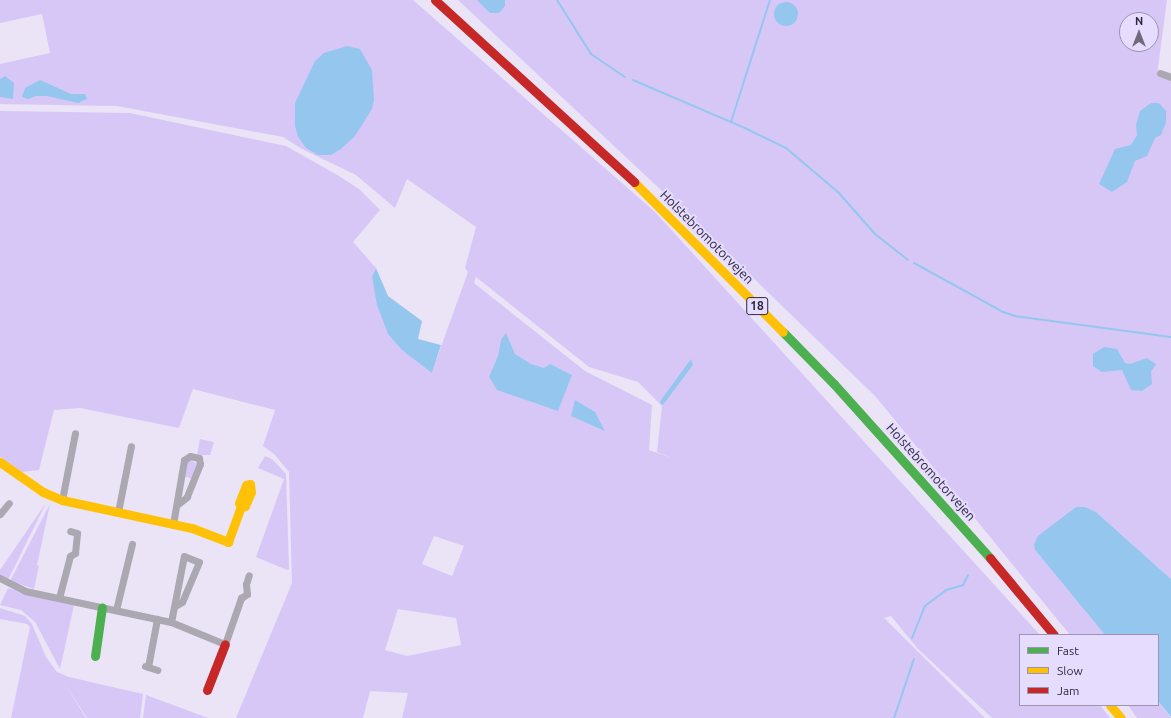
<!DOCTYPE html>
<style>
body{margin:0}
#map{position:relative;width:1171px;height:718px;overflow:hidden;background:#eae4f6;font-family:Ubuntu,sans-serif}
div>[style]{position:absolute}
.green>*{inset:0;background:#d7c7f7}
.water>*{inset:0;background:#95c7ee}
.round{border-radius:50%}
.stream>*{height:2px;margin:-1px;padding:0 1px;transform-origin:1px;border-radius:1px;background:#95c7ee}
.street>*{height:7px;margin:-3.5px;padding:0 3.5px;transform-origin:3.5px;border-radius:3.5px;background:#aba8b2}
.fast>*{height:9px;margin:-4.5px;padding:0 4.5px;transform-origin:4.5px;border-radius:4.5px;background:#4caf50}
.slow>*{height:9px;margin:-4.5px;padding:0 4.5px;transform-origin:4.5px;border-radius:4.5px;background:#ffc107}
.jam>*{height:9px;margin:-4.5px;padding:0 4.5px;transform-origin:4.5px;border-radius:4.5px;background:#c62828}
span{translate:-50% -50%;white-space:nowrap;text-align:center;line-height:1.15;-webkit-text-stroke:4px #e6dcfe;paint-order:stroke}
.shield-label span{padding:1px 3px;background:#e6dcfe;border:1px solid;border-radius:3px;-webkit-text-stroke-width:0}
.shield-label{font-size:12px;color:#2f283d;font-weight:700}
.street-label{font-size:13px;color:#2f283d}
.legend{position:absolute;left:1019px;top:634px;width:140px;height:72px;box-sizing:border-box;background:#e6dcfe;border:1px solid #9d94b1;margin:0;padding:5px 7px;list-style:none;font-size:12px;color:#2f283d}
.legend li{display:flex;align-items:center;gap:8px;height:20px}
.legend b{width:20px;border:1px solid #9d94b1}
.north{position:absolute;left:1119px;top:12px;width:40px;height:40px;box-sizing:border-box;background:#e6dcfe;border:1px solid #9d94b1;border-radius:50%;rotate:0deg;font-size:11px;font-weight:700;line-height:16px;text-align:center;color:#2f283d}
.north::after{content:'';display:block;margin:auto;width:14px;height:18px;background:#706a7e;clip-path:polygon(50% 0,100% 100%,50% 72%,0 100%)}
</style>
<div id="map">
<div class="green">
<i style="clip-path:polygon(evenodd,0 0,413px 0,655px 212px,1040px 635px,1020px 635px,1020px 705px,1100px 705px,1110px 718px,992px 718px,917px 648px,891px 616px,884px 618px,985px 718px,402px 718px,408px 693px,370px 691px,363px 718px,236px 718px,292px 583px,289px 472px,274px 454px,263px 446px,275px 410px,193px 389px,179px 428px,80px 408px,54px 410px,39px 470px,22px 472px,0 457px,0 111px,130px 113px,286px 146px,339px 176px,359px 189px,380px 210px,353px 242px,376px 268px,372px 277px,432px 372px,468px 272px,465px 268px,476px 227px,407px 179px,395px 208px,356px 175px,302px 149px,283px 137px,117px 106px,0 104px,0 64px,50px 53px,42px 14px,0 23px,0 0,476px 277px,589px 367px,638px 382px,662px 406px,657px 452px,672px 458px,649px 450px,652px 405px,585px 371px,474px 283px,476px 277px,0 0,434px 536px,464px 546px,452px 576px,422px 564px,434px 536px,0 0,398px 609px,456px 618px,461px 645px,407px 656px,385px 650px,398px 609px)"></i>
<i style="clip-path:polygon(evenodd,458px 0,1167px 0,1157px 75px,1171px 79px,1171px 579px,1096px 512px,1035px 550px,1105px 635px,1070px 635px,876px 397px,708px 234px,458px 0,1127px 20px,1151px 20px,1151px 44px,1127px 44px,1127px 20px)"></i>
<i style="clip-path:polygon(200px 439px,214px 442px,210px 455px,197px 455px)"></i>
<i style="clip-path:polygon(265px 456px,272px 459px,286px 474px,289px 569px,287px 570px,256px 557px,284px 479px,258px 468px)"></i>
<i style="clip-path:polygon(190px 460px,198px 464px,192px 479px,184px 476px,187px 462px)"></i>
<i style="clip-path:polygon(46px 503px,9px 578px,6px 579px,0 575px,0 570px)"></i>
<i style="clip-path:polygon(50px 504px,37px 565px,39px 566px,34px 589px,11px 581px,11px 579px)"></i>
<i style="clip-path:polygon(8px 588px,74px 605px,60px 669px,35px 622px,21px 610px,0 605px)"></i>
<i style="clip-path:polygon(0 608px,25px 616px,32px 624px,46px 657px,57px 672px,69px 677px,143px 694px,140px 718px,87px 718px,62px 679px,86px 718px,11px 718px,30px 627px,27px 624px,0 619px)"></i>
<i style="clip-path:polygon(146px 695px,208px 718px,143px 718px)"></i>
<i style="clip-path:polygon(1158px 701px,1171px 718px,1137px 718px,1128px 705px,1158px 705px)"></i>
</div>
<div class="water">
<i style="clip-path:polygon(477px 0,505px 0,505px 6px,499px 13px,490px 13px)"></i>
<i class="round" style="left:774px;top:2px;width:24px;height:24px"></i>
<i style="clip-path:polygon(347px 46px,360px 49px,372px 70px,374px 100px,372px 109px,355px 136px,341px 149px,331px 155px,318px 155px,306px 148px,298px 137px,295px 126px,295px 103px,315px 61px,324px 53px)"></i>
<i style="clip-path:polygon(5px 76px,14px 83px,13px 99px,0 97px,0 79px)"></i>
<i style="clip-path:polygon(40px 80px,71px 94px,85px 94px,87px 99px,78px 103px,47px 96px,36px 96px,28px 99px,22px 97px,25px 88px)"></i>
<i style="clip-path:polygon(1151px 103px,1159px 103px,1166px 111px,1166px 123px,1161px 135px,1155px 138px,1147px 156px,1135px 161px,1127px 182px,1112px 192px,1099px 184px,1115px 149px,1131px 145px,1137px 135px,1136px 125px,1140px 111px)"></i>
<i style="clip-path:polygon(376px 268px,388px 296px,422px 321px,418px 339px,441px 345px,432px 373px,402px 350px,388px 334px,377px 305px,372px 277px)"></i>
<i style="clip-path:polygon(506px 333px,515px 354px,531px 364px,544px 368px,550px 364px,572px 375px,558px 411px,497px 390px,489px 377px,498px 356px,501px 340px)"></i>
<i style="clip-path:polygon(1104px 347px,1117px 349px,1125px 363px,1130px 364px,1147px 358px,1156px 364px,1151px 372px,1152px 384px,1142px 391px,1131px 390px,1122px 370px,1102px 372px,1093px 366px,1093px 354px)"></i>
<i style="clip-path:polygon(691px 359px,693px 365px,663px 405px,660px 403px,661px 400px)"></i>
<i style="clip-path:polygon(575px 400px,595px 412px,605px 431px,571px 416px)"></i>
<i style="clip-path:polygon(1076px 507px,1085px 507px,1096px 512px,1171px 579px,1171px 717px,1158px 701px,1158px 635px,1105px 635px,1035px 550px,1034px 544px,1038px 536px)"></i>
</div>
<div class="stream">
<i style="left:557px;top:0;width:64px;rotate:57.8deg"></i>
<i style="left:591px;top:54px;width:41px;rotate:34.1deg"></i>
<i style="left:633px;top:80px;width:122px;rotate:23.2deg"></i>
<i style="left:745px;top:128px;width:46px;rotate:26deg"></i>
<i style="left:786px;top:148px;width:68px;rotate:40.2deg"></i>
<i style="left:838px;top:192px;width:56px;rotate:48.6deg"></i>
<i style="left:875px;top:234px;width:42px;rotate:38.2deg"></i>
<i style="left:731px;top:122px;width:128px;rotate:-72.3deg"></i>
<i style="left:914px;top:263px;width:102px;rotate:28.8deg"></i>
<i style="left:1003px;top:312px;width:13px;rotate:18deg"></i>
<i style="left:1015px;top:316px;width:157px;rotate:7.7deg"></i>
<i style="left:912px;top:638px;width:35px;rotate:-68deg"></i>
<i style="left:925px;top:606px;width:26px;rotate:-37deg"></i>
<i style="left:946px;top:590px;width:18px;rotate:-16deg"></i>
<i style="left:963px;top:585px;width:11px;rotate:-63deg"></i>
<i style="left:894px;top:718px;width:62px;rotate:-71.3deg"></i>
</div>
<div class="street">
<i style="left:1160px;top:73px;width:12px;rotate:20deg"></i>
<i style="left:62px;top:500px;width:68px;rotate:-79deg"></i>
<i style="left:118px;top:512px;width:67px;rotate:-78.9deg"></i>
<i style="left:0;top:514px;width:14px;rotate:-51deg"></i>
<i style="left:173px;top:524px;width:65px;rotate:-80.2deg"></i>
<i style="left:184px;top:460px;width:7px;rotate:-34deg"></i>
<i style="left:190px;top:456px;width:9px;rotate:13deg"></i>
<i style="left:199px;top:458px;width:6px;rotate:81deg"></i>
<i style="left:200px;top:464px;width:35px;rotate:112deg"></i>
<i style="left:187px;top:497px;width:11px;rotate:142deg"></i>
<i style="left:0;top:578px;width:28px;rotate:27deg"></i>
<i style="left:25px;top:591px;width:149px;rotate:12deg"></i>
<i style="left:171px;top:622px;width:58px;rotate:22.2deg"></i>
<i style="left:225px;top:644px;width:49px;rotate:-70.8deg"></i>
<i style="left:241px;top:598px;width:7px;rotate:-34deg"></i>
<i style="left:247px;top:594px;width:10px;rotate:-96deg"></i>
<i style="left:246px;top:584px;width:9px;rotate:-72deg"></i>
<i style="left:59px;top:598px;width:43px;rotate:-75.3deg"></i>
<i style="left:70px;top:556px;width:6px;rotate:-31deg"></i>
<i style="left:75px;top:553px;width:20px;rotate:-84deg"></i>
<i style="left:77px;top:533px;width:7px;rotate:-164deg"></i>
<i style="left:116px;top:610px;width:68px;rotate:-76.4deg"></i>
<i style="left:171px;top:622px;width:67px;rotate:-78.9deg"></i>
<i style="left:184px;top:556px;width:16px;rotate:22deg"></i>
<i style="left:199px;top:562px;width:43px;rotate:113deg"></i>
<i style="left:182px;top:602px;width:8px;rotate:150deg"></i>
<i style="left:145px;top:666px;width:13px;rotate:18deg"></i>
<i style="left:148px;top:667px;width:49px;rotate:-79.4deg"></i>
</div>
<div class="fast">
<i style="left:783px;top:332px;width:73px;rotate:45.6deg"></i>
<i style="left:834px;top:384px;width:234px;rotate:48.1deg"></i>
<i style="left:95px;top:656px;width:49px;rotate:-81.9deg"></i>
</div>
<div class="slow">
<i style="left:634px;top:182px;width:211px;rotate:45.2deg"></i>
<i style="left:0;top:462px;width:52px;rotate:34.9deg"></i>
<i style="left:43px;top:492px;width:21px;rotate:23deg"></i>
<i style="left:62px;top:500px;width:133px;rotate:12.2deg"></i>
<i style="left:192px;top:528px;width:39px;rotate:21deg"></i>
<i style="left:228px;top:542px;width:37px;rotate:-70deg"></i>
<i style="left:241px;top:507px;width:4px;rotate:-14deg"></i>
<i style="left:245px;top:506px;width:15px;rotate:-67deg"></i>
<i style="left:251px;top:492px;width:8px;rotate:-97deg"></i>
<i style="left:250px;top:484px;width:4px;rotate:166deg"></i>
<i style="left:246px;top:485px;width:19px;rotate:111deg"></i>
<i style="left:239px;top:503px;width:4px;rotate:63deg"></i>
<i style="left:1110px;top:705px;width:17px;rotate:50deg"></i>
</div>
<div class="jam">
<i style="left:435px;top:0;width:270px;rotate:42.4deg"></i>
<i style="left:990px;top:558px;width:100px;rotate:50.3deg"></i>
<i style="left:207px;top:690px;width:49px;rotate:-68.6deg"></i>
</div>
<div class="shield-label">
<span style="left:757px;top:306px">18</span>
</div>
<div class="street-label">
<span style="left:707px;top:237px;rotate:45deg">Holstebromotorvejen</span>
<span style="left:931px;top:472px;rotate:48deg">Holstebromotorvejen</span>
</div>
<ul class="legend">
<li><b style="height:5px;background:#4caf50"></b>Fast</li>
<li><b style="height:5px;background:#ffc107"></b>Slow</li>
<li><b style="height:5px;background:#c62828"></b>Jam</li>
</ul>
<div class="north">N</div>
</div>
